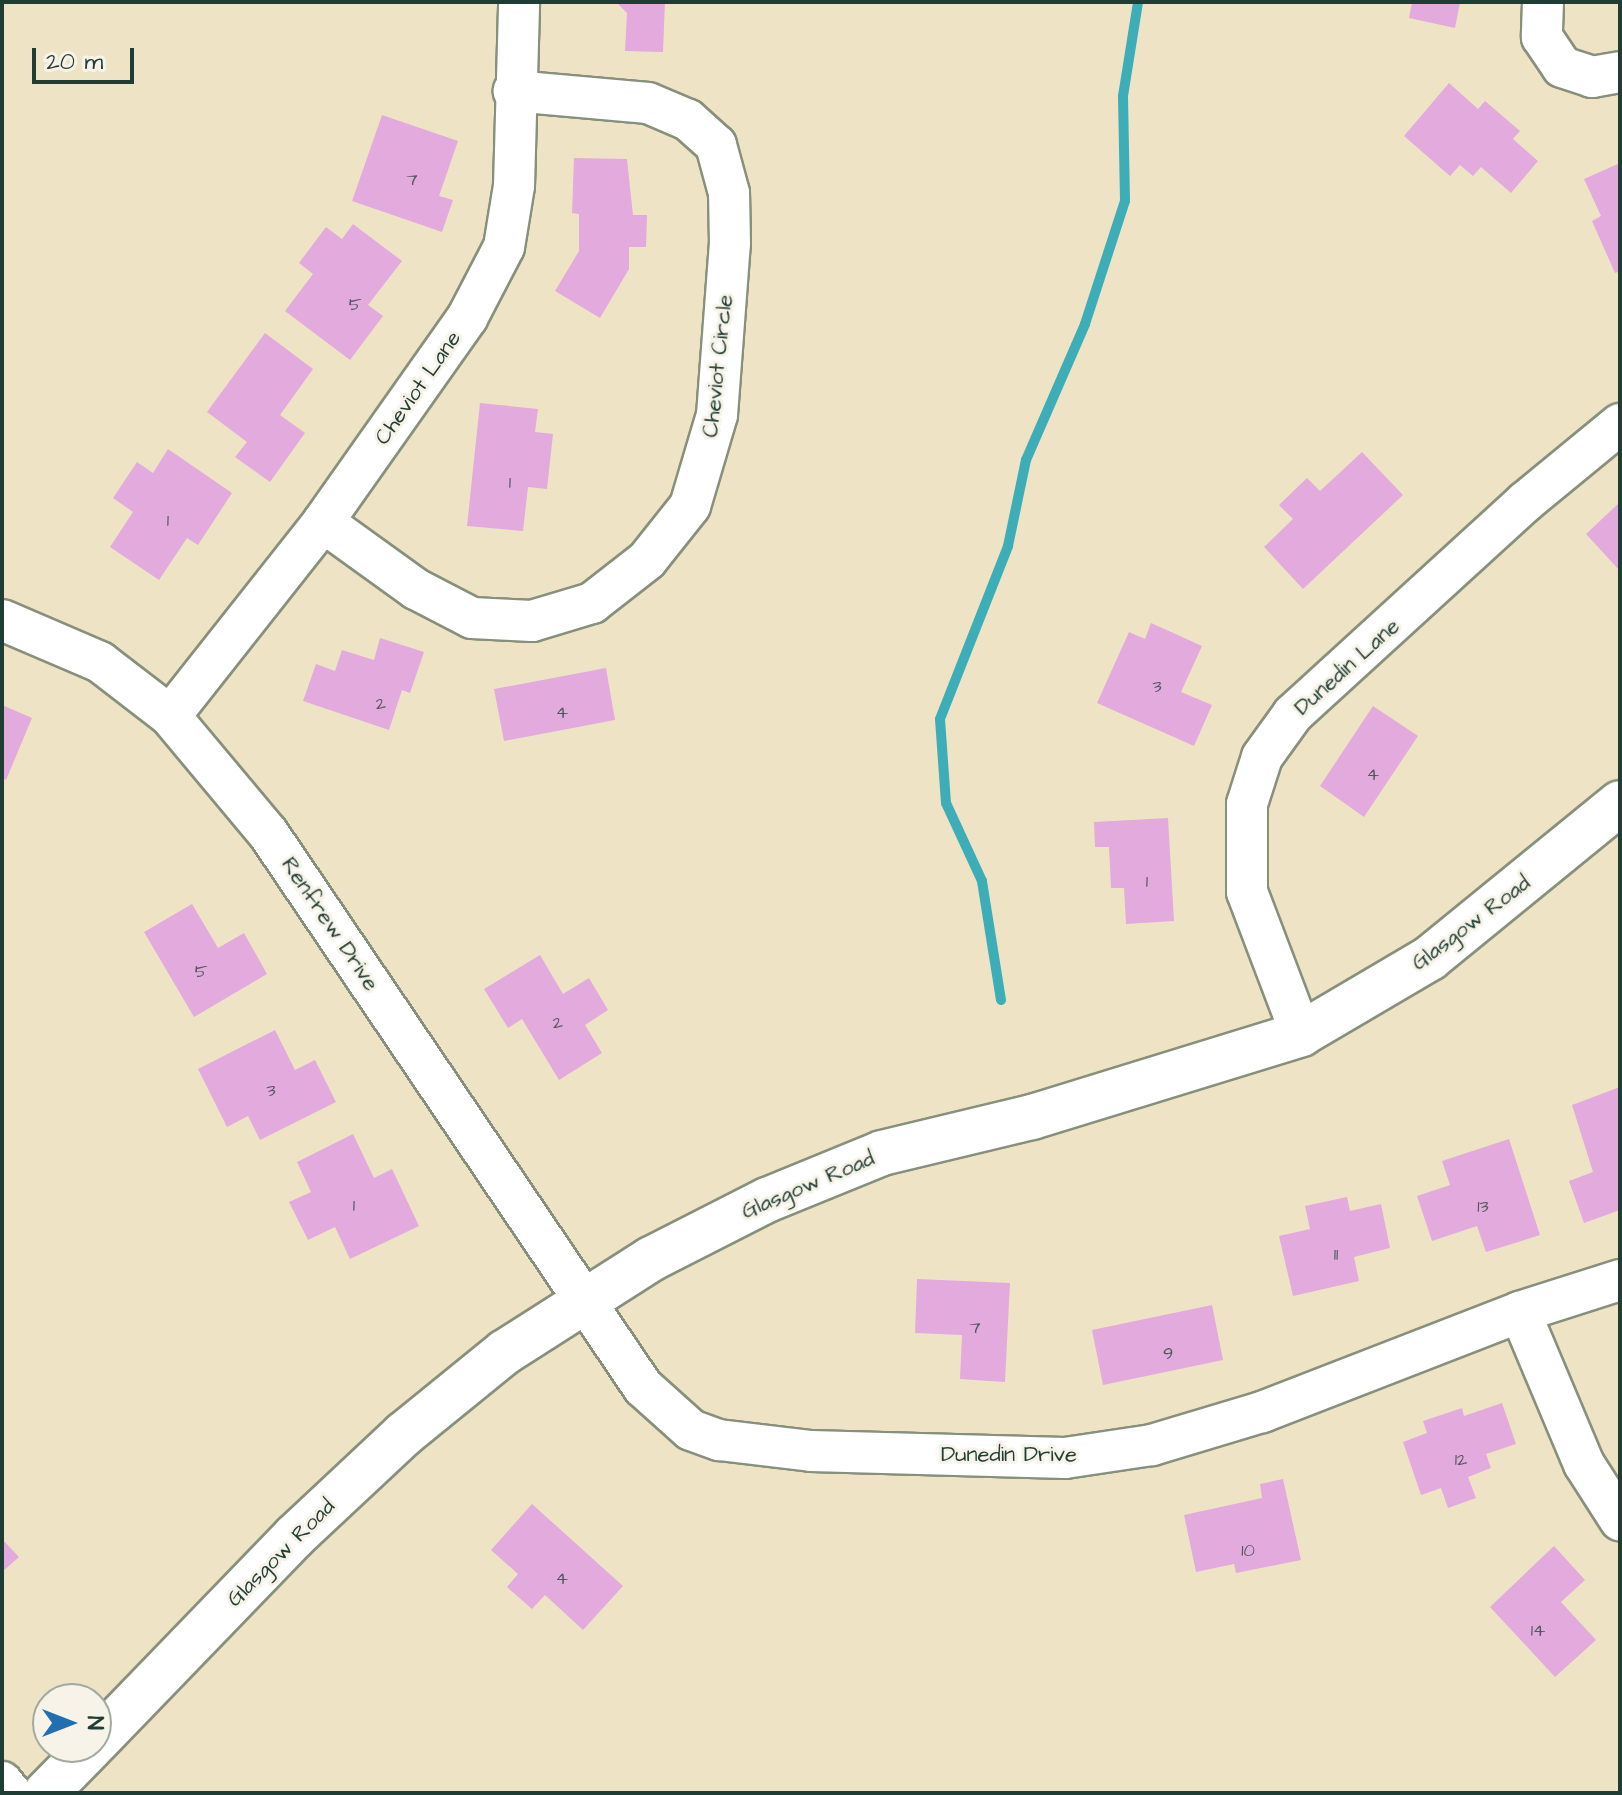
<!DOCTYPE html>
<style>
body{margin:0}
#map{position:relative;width:1622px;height:1795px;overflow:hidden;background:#efe3c5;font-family:"Architects Daughter",sans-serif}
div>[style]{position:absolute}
.stream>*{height:10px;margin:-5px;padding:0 5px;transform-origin:5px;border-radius:5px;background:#3daeb7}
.building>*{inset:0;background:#e3aade}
.roads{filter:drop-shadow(2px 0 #87907c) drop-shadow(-2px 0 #87907c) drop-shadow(0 2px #87907c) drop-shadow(0 -2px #87907c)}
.minor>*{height:40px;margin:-20px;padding:0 20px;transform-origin:20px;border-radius:20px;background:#fff}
.tertiary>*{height:44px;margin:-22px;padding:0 22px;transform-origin:22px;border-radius:22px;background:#fff}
span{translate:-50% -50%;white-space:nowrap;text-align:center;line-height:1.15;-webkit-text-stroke:6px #f7f3e8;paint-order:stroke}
.number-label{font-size:18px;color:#50585e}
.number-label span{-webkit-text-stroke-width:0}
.street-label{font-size:22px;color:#1f3d34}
.frame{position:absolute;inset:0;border:4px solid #1f3d34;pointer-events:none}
.north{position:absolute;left:32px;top:1683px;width:80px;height:80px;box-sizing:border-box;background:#f7f3e8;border:2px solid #a1aaa0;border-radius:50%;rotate:90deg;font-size:22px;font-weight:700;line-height:32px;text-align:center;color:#1f3d34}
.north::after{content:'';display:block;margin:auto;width:28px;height:36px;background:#1f6fb2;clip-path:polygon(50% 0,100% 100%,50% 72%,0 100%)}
.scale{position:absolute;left:32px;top:48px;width:102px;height:36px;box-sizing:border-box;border:4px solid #1f3d34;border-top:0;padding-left:10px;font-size:24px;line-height:28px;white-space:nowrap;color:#1f3d34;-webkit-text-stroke:6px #f7f3e8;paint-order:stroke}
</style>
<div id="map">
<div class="stream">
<i style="left:1001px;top:1000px;width:121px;rotate:-99.1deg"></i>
<i style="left:982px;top:881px;width:86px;rotate:-114.8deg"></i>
<i style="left:946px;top:803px;width:84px;rotate:-94.1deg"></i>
<i style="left:940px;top:719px;width:186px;rotate:-68.5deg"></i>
<i style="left:1008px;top:546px;width:88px;rotate:-78.2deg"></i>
<i style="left:1026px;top:460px;width:148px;rotate:-66.5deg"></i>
<i style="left:1085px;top:324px;width:129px;rotate:-72deg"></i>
<i style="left:1125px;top:201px;width:105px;rotate:-91.1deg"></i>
<i style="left:1123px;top:96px;width:95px;rotate:-80.9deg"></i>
</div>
<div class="building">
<i style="clip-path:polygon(616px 2px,665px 2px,663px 52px,625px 51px,627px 13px)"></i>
<i style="clip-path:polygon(1412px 2px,1460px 2px,1455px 28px,1409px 18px)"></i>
<i style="clip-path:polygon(1449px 83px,1478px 109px,1485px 101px,1520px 131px,1513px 139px,1538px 161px,1511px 193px,1481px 167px,1473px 176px,1460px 165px,1450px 176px,1404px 136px)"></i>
<i style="clip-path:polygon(382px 115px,458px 141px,439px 196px,453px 200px,442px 232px,352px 201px)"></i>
<i style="clip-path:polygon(574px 158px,627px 159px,633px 215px,647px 215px,646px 247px,629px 247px,629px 269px,600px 318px,555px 291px,579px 251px,579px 214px,572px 213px)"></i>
<i style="clip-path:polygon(1620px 163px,1620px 271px,1615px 273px,1592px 221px,1601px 216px,1584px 179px)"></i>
<i style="clip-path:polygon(353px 224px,402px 261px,368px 305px,383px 316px,350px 360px,285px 311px,313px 274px,299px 263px,326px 227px,342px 239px)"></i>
<i style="clip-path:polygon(265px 333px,313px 369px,280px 415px,305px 433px,270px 482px,235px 457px,247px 442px,207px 412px)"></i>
<i style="clip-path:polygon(480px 403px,538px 409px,535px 432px,553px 434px,547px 489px,528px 487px,523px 531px,467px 526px)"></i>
<i style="clip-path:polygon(168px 449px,232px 493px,198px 545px,187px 538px,159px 580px,110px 547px,133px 512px,113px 498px,137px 462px,153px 473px)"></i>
<i style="clip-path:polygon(1362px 452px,1403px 495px,1303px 589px,1264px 547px,1293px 519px,1279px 505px,1307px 478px,1320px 491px)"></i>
<i style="clip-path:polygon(1619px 503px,1620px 505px,1620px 571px,1586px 534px)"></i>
<i style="clip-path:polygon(1151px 623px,1202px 646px,1181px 692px,1212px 705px,1194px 746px,1097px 703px,1129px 632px,1145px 639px)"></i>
<i style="clip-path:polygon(380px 638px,424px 652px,410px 693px,402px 690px,389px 730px,303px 701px,316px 664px,335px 671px,342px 650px,374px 660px)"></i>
<i style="clip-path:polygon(606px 668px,615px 720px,504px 741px,494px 689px)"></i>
<i style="clip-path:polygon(2px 705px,32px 718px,6px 780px,2px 778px)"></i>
<i style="clip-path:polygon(1373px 706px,1418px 736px,1364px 817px,1320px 786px)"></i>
<i style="clip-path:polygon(1168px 818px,1174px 921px,1126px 924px,1124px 888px,1111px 888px,1109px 847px,1095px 847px,1094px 822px)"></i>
<i style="clip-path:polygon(192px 904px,218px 948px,244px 933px,267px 974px,194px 1017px,144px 932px)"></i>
<i style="clip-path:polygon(540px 955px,563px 994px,589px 978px,608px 1010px,585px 1025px,602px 1053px,559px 1080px,522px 1019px,508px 1028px,484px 989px)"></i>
<i style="clip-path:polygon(275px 1030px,295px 1070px,315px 1060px,336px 1102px,260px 1140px,248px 1116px,227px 1127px,198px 1069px)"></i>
<i style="clip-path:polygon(1620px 1087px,1620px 1210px,1584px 1223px,1569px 1181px,1593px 1172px,1572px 1105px)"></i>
<i style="clip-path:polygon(353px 1134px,374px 1178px,392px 1169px,419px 1226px,350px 1259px,335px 1227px,308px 1240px,289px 1202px,311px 1192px,297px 1162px)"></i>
<i style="clip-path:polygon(1509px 1139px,1540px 1235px,1486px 1252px,1477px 1226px,1432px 1241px,1417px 1196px,1450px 1185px,1442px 1161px)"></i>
<i style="clip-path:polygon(1347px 1197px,1350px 1211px,1381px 1204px,1390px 1248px,1354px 1257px,1359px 1281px,1293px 1296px,1279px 1236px,1310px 1229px,1305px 1206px)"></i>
<i style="clip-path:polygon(917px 1279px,1010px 1283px,1005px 1382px,960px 1379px,962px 1335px,915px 1333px)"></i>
<i style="clip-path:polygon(1212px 1305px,1223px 1360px,1103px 1385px,1092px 1330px)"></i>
<i style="clip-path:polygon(1502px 1403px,1516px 1444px,1486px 1454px,1491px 1468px,1468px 1477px,1476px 1498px,1448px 1508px,1441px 1488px,1421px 1495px,1403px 1442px,1427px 1433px,1423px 1421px,1462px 1408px,1464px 1416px)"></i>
<i style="clip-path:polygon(1283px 1479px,1301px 1560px,1236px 1573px,1234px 1564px,1196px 1572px,1184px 1515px,1262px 1498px,1260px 1484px)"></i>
<i style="clip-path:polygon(532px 1504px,623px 1586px,583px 1630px,545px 1595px,532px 1609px,507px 1587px,518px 1574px,491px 1550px)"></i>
<i style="clip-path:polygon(2px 1539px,19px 1557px,2px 1572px)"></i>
<i style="clip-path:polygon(1554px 1546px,1585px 1580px,1561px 1602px,1596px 1640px,1555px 1677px,1490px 1607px)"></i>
</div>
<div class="roads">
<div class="minor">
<i style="left:1543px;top:2px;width:35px;rotate:92deg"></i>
<i style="left:1542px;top:37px;width:36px;rotate:56deg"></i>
<i style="left:1562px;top:67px;width:32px;rotate:18deg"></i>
<i style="left:1592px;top:77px;width:28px;rotate:-10deg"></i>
<i style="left:323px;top:522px;width:115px;rotate:35.8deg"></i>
<i style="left:416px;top:589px;width:63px;rotate:27.4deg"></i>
<i style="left:472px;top:618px;width:60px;rotate:2.9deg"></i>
<i style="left:532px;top:621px;width:63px;rotate:-16.7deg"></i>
<i style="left:592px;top:603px;width:70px;rotate:-38deg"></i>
<i style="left:647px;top:560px;width:69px;rotate:-51.5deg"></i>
<i style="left:690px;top:506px;width:95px;rotate:-73.5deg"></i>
<i style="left:717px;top:415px;width:171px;rotate:-85.7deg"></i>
<i style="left:730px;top:244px;width:51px;rotate:-91.1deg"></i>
<i style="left:729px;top:193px;width:50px;rotate:-105.2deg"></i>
<i style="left:716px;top:145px;width:38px;rotate:-138deg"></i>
<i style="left:688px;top:120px;width:43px;rotate:-157deg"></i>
<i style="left:648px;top:103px;width:135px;rotate:-174.9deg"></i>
<i style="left:2px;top:620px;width:107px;rotate:23.2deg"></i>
<i style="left:100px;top:662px;width:88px;rotate:37.6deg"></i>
<i style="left:170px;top:716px;width:153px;rotate:50.1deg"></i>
<i style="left:268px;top:833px;width:669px;rotate:55.91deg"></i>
<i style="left:643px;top:1387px;width:64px;rotate:41.9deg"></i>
<i style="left:691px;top:1430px;width:30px;rotate:20deg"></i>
<i style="left:719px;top:1440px;width:93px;rotate:6.8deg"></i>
<i style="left:811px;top:1451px;width:254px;rotate:1.6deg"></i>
<i style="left:1065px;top:1458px;width:88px;rotate:-8.5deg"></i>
<i style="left:1152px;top:1445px;width:115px;rotate:-16.7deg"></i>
<i style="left:1262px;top:1412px;width:277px;rotate:-21.2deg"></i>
<i style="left:170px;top:716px;width:247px;rotate:-51.7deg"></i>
<i style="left:323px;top:522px;width:250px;rotate:-54.8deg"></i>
<i style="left:467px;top:318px;width:80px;rotate:-62.5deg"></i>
<i style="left:504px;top:247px;width:62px;rotate:-80.7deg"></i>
<i style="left:514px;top:186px;width:184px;rotate:-88.4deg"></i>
<i style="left:1301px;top:1034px;width:152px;rotate:-110.8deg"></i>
<i style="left:1247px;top:892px;width:88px;rotate:-90deg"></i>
<i style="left:1247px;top:804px;width:49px;rotate:-72.3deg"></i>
<i style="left:1262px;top:757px;width:53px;rotate:-54.2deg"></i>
<i style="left:1293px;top:714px;width:314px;rotate:-42.4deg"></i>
<i style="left:1525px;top:502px;width:123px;rotate:-39.4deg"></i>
<i style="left:1620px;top:1280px;width:105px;rotate:162.3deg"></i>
<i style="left:1520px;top:1312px;width:165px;rotate:67.2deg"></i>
<i style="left:1584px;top:1464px;width:67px;rotate:57.3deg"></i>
<i style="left:2px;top:1782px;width:14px;rotate:51deg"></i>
</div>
<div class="tertiary">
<i style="left:96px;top:1742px;width:286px;rotate:-46deg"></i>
<i style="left:295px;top:1536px;width:149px;rotate:-43.1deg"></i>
<i style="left:404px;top:1434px;width:130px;rotate:-39.1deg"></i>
<i style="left:505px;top:1352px;width:173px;rotate:-32.5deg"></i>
<i style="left:651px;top:1259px;width:130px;rotate:-27deg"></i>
<i style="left:767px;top:1200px;width:124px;rotate:-22.2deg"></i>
<i style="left:882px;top:1153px;width:154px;rotate:-13.5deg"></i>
<i style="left:1032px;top:1117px;width:282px;rotate:-17.1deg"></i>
<i style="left:1301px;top:1034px;width:150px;rotate:-30.5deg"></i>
<i style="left:1430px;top:958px;width:245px;rotate:-39.2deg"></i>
<i style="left:46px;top:1793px;width:64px;rotate:-45.6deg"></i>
</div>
</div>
<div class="number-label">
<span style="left:412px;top:180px">7</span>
<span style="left:355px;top:305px">5</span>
<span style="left:510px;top:483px">1</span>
<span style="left:168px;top:521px">1</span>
<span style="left:1157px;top:687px">3</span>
<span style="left:381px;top:704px">2</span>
<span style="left:562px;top:713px">4</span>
<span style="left:1373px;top:775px">4</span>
<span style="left:1147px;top:882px">1</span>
<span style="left:201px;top:972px">5</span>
<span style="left:558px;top:1023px">2</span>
<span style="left:271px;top:1091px">3</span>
<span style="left:354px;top:1206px">1</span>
<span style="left:1483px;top:1207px">13</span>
<span style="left:1336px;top:1255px">11</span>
<span style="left:975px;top:1328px">7</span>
<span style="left:1168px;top:1354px">9</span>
<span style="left:1461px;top:1460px">12</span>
<span style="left:1248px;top:1551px">10</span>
<span style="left:562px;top:1579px">4</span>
<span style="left:1538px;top:1631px">14</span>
</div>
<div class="street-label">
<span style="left:718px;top:366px;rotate:-84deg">Cheviot Circle</span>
<span style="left:418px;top:388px;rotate:-55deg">Cheviot Lane</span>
<span style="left:1347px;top:667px;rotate:-42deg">Dunedin Lane</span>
<span style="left:1471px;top:923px;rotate:-37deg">Glasgow Road</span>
<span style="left:330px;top:924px;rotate:56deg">Renfrew Drive</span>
<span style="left:808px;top:1185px;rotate:-23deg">Glasgow Road</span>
<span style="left:1009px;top:1455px">Dunedin Drive</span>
<span style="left:281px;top:1553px;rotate:-45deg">Glasgow Road</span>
</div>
<div class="frame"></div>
<div class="north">N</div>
<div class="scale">20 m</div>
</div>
